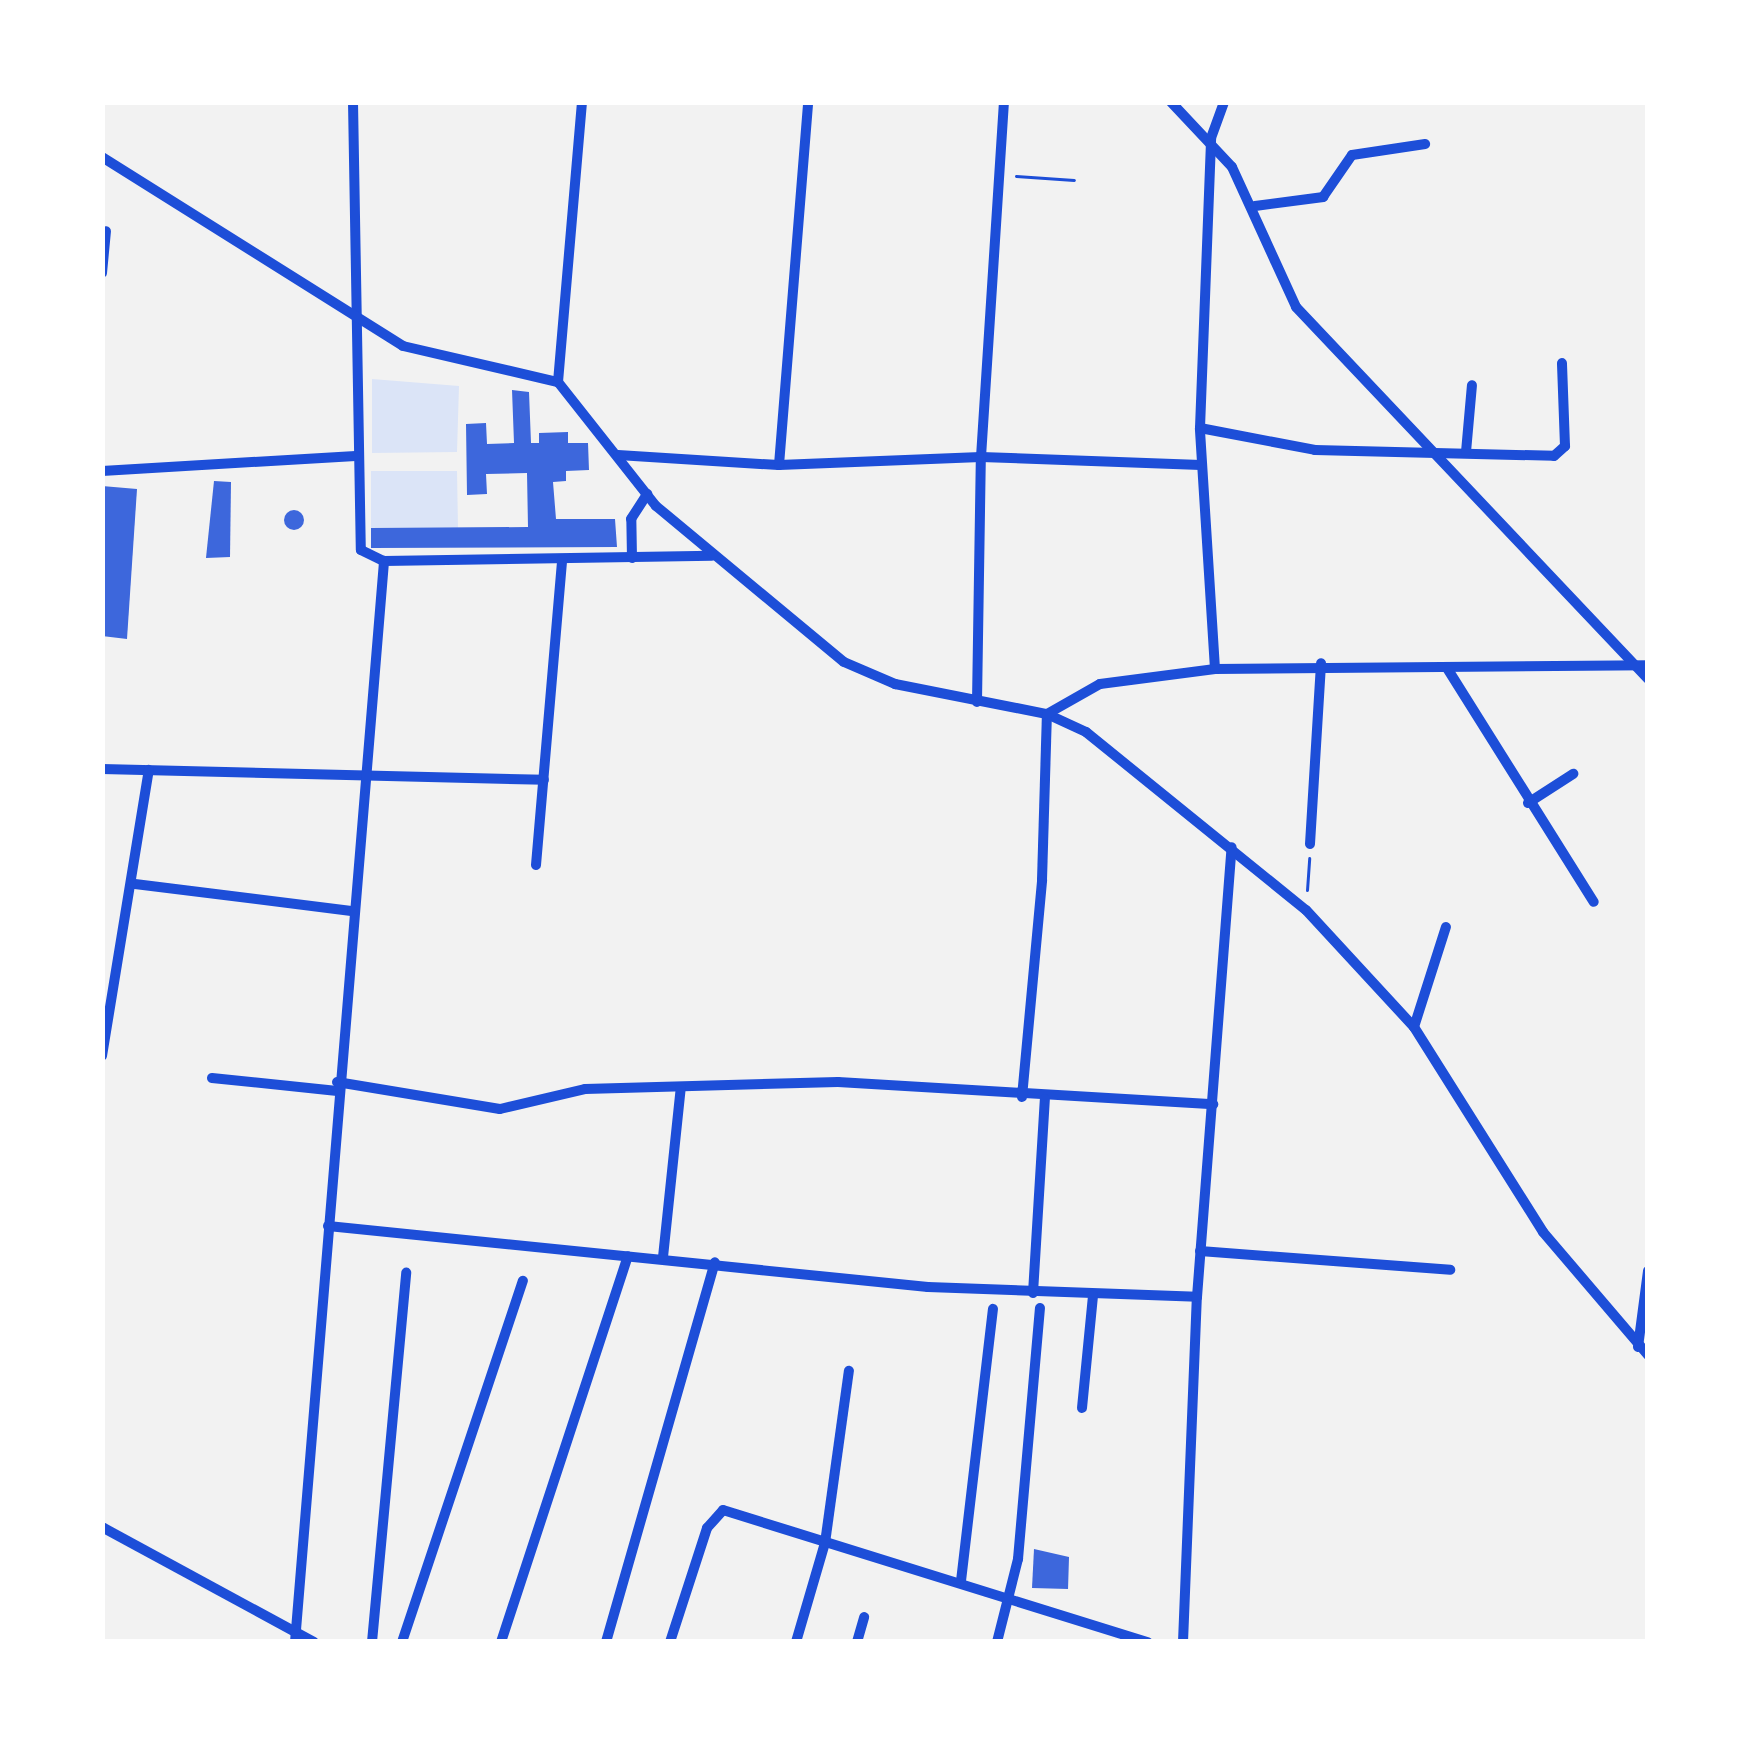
<!DOCTYPE html>
<style>
body{margin:0}
#map{position:relative;width:1750px;height:1744px;overflow:hidden;background:#f2f2f2;font-family:Merriweather,serif}
div>[style]{position:absolute}
.green>*{inset:0;background:#dbe4f7}
.building>*{inset:0;background:#3d67dc}
.round{border-radius:50%}
.path>*{height:3px;margin:-1.5px;padding:0 1.5px;transform-origin:1.5px;border-radius:1.5px;background:#1d4ed8}
.minor>*{height:10px;margin:-5px;padding:0 5px;transform-origin:5px;border-radius:5px;background:#1d4ed8}
span{translate:-50% -50%;white-space:nowrap;text-align:center;line-height:1.15;-webkit-text-stroke:10px #fff;paint-order:stroke}
.frame{position:absolute;inset:0;border:105px solid #fff;pointer-events:none}
</style>
<div id="map">
<div class="green">
<i style="clip-path:polygon(372px 379px,459px 386px,457px 452px,372px 453px)"></i>
<i style="clip-path:polygon(371px 471px,457px 471px,458px 528px,371px 528px)"></i>
</div>
<div class="building">
<i style="clip-path:polygon(512px 390px,529px 392px,531px 443px,539px 443px,539px 433px,568px 432px,568px 443px,588px 443px,589px 470px,566px 471px,566px 481px,553px 482px,556px 519px,615px 519px,617px 547px,371px 548px,371px 528px,528px 527px,527px 473px,486px 474px,487px 494px,467px 495px,466px 424px,486px 423px,487px 444px,514px 443px)"></i>
<i style="clip-path:polygon(214px 481px,231px 482px,230px 557px,206px 558px)"></i>
<i style="clip-path:polygon(102px 486px,137px 489px,127px 639px,102px 636px)"></i>
<i class="round" style="left:284px;top:510px;width:20px;height:20px"></i>
<i style="clip-path:polygon(1034px 1549px,1069px 1557px,1068px 1589px,1032px 1588px)"></i>
</div>
<div class="path">
<i style="left:1016px;top:176px;width:58px;rotate:3.9deg"></i>
<i style="left:1307px;top:890px;width:32px;rotate:-86deg"></i>
</div>
<div class="minor">
<i style="left:353px;top:102px;width:448px;rotate:89deg"></i>
<i style="left:361px;top:550px;width:25px;rotate:26deg"></i>
<i style="left:384px;top:561px;width:328px;rotate:-0.9deg"></i>
<i style="left:1171px;top:102px;width:89px;rotate:46.8deg"></i>
<i style="left:1232px;top:167px;width:154px;rotate:65.4deg"></i>
<i style="left:1296px;top:307px;width:512px;rotate:46.58deg"></i>
<i style="left:102px;top:157px;width:355px;rotate:32.1deg"></i>
<i style="left:403px;top:346px;width:159px;rotate:13.1deg"></i>
<i style="left:558px;top:382px;width:158px;rotate:51.7deg"></i>
<i style="left:656px;top:506px;width:244px;rotate:39.7deg"></i>
<i style="left:844px;top:662px;width:56px;rotate:23.3deg"></i>
<i style="left:895px;top:684px;width:155px;rotate:11.2deg"></i>
<i style="left:1047px;top:714px;width:43px;rotate:24.8deg"></i>
<i style="left:1086px;top:732px;width:283px;rotate:39deg"></i>
<i style="left:1306px;top:910px;width:159px;rotate:47.3deg"></i>
<i style="left:1414px;top:1027px;width:242px;rotate:57.8deg"></i>
<i style="left:1543px;top:1232px;width:162px;rotate:49.5deg"></i>
<i style="left:1255px;top:206px;width:69px;rotate:-7.5deg"></i>
<i style="left:1323px;top:197px;width:51px;rotate:-55.4deg"></i>
<i style="left:1352px;top:155px;width:74px;rotate:-8.6deg"></i>
<i style="left:102px;top:273px;width:42px;rotate:-84.6deg"></i>
<i style="left:558px;top:382px;width:281px;rotate:-85.1deg"></i>
<i style="left:1200px;top:428px;width:117px;rotate:10.8deg"></i>
<i style="left:1315px;top:450px;width:239px;rotate:1.4deg"></i>
<i style="left:1554px;top:456px;width:15px;rotate:-42deg"></i>
<i style="left:1565px;top:446px;width:83px;rotate:-92.1deg"></i>
<i style="left:1466px;top:452px;width:67px;rotate:-84.9deg"></i>
<i style="left:618px;top:455px;width:161px;rotate:3.6deg"></i>
<i style="left:779px;top:465px;width:202px;rotate:-2.3deg"></i>
<i style="left:981px;top:457px;width:220px;rotate:2.1deg"></i>
<i style="left:779px;top:465px;width:364px;rotate:-85.4deg"></i>
<i style="left:102px;top:471px;width:254px;rotate:-3.4deg"></i>
<i style="left:632px;top:558px;width:39px;rotate:-91deg"></i>
<i style="left:631px;top:519px;width:30px;rotate:-57deg"></i>
<i style="left:1447px;top:668px;width:276px;rotate:57.9deg"></i>
<i style="left:1215px;top:669px;width:241px;rotate:-93.6deg"></i>
<i style="left:1200px;top:428px;width:290px;rotate:-87.8deg"></i>
<i style="left:1211px;top:138px;width:38px;rotate:-70deg"></i>
<i style="left:977px;top:702px;width:245px;rotate:-89.1deg"></i>
<i style="left:981px;top:457px;width:356px;rotate:-86.3deg"></i>
<i style="left:102px;top:769px;width:442px;rotate:1.4deg"></i>
<i style="left:1528px;top:803px;width:54px;rotate:-32.8deg"></i>
<i style="left:1310px;top:844px;width:181px;rotate:-86.5deg"></i>
<i style="left:536px;top:865px;width:307px;rotate:-85.1deg"></i>
<i style="left:135px;top:884px;width:218px;rotate:7.1deg"></i>
<i style="left:1414px;top:1027px;width:105px;rotate:-72.3deg"></i>
<i style="left:102px;top:1056px;width:290px;rotate:-80.7deg"></i>
<i style="left:212px;top:1078px;width:126px;rotate:5.9deg"></i>
<i style="left:337px;top:1082px;width:165px;rotate:9.4deg"></i>
<i style="left:500px;top:1109px;width:87px;rotate:-13.2deg"></i>
<i style="left:585px;top:1089px;width:253px;rotate:-1.6deg"></i>
<i style="left:838px;top:1082px;width:376px;rotate:3.4deg"></i>
<i style="left:1022px;top:1097px;width:218px;rotate:-84.7deg"></i>
<i style="left:1042px;top:880px;width:166px;rotate:-88.3deg"></i>
<i style="left:1047px;top:714px;width:61px;rotate:-29.5deg"></i>
<i style="left:1100px;top:684px;width:116px;rotate:-7.4deg"></i>
<i style="left:1215px;top:669px;width:433px;rotate:-0.5deg"></i>
<i style="left:328px;top:1226px;width:603px;rotate:5.81deg"></i>
<i style="left:928px;top:1287px;width:269px;rotate:2.1deg"></i>
<i style="left:1200px;top:1251px;width:251px;rotate:4.3deg"></i>
<i style="left:663px;top:1257px;width:171px;rotate:-84deg"></i>
<i style="left:1033px;top:1293px;width:194px;rotate:-86.5deg"></i>
<i style="left:1638px;top:1347px;width:77px;rotate:-82.5deg"></i>
<i style="left:1082px;top:1408px;width:113px;rotate:-84.4deg"></i>
<i style="left:102px;top:1527px;width:241px;rotate:28.5deg"></i>
<i style="left:961px;top:1581px;width:274px;rotate:-83.3deg"></i>
<i style="left:295px;top:1642px;width:1085px;rotate:-85.29deg"></i>
<i style="left:372px;top:1642px;width:371px;rotate:-84.7deg"></i>
<i style="left:402px;top:1642px;width:381px;rotate:-71.5deg"></i>
<i style="left:501px;top:1642px;width:406px;rotate:-71.8deg"></i>
<i style="left:606px;top:1642px;width:395px;rotate:-74deg"></i>
<i style="left:670px;top:1642px;width:120px;rotate:-72deg"></i>
<i style="left:707px;top:1528px;width:24px;rotate:-48deg"></i>
<i style="left:723px;top:1510px;width:445px;rotate:17.3deg"></i>
<i style="left:796px;top:1642px;width:103px;rotate:-73.7deg"></i>
<i style="left:825px;top:1543px;width:174px;rotate:-82.1deg"></i>
<i style="left:857px;top:1642px;width:26px;rotate:-74deg"></i>
<i style="left:997px;top:1642px;width:86px;rotate:-75.8deg"></i>
<i style="left:1018px;top:1559px;width:252px;rotate:-85deg"></i>
<i style="left:1183px;top:1642px;width:345px;rotate:-87.7deg"></i>
<i style="left:1197px;top:1297px;width:451px;rotate:-85.6deg"></i>
</div>
<div class="frame"></div>
</div>
